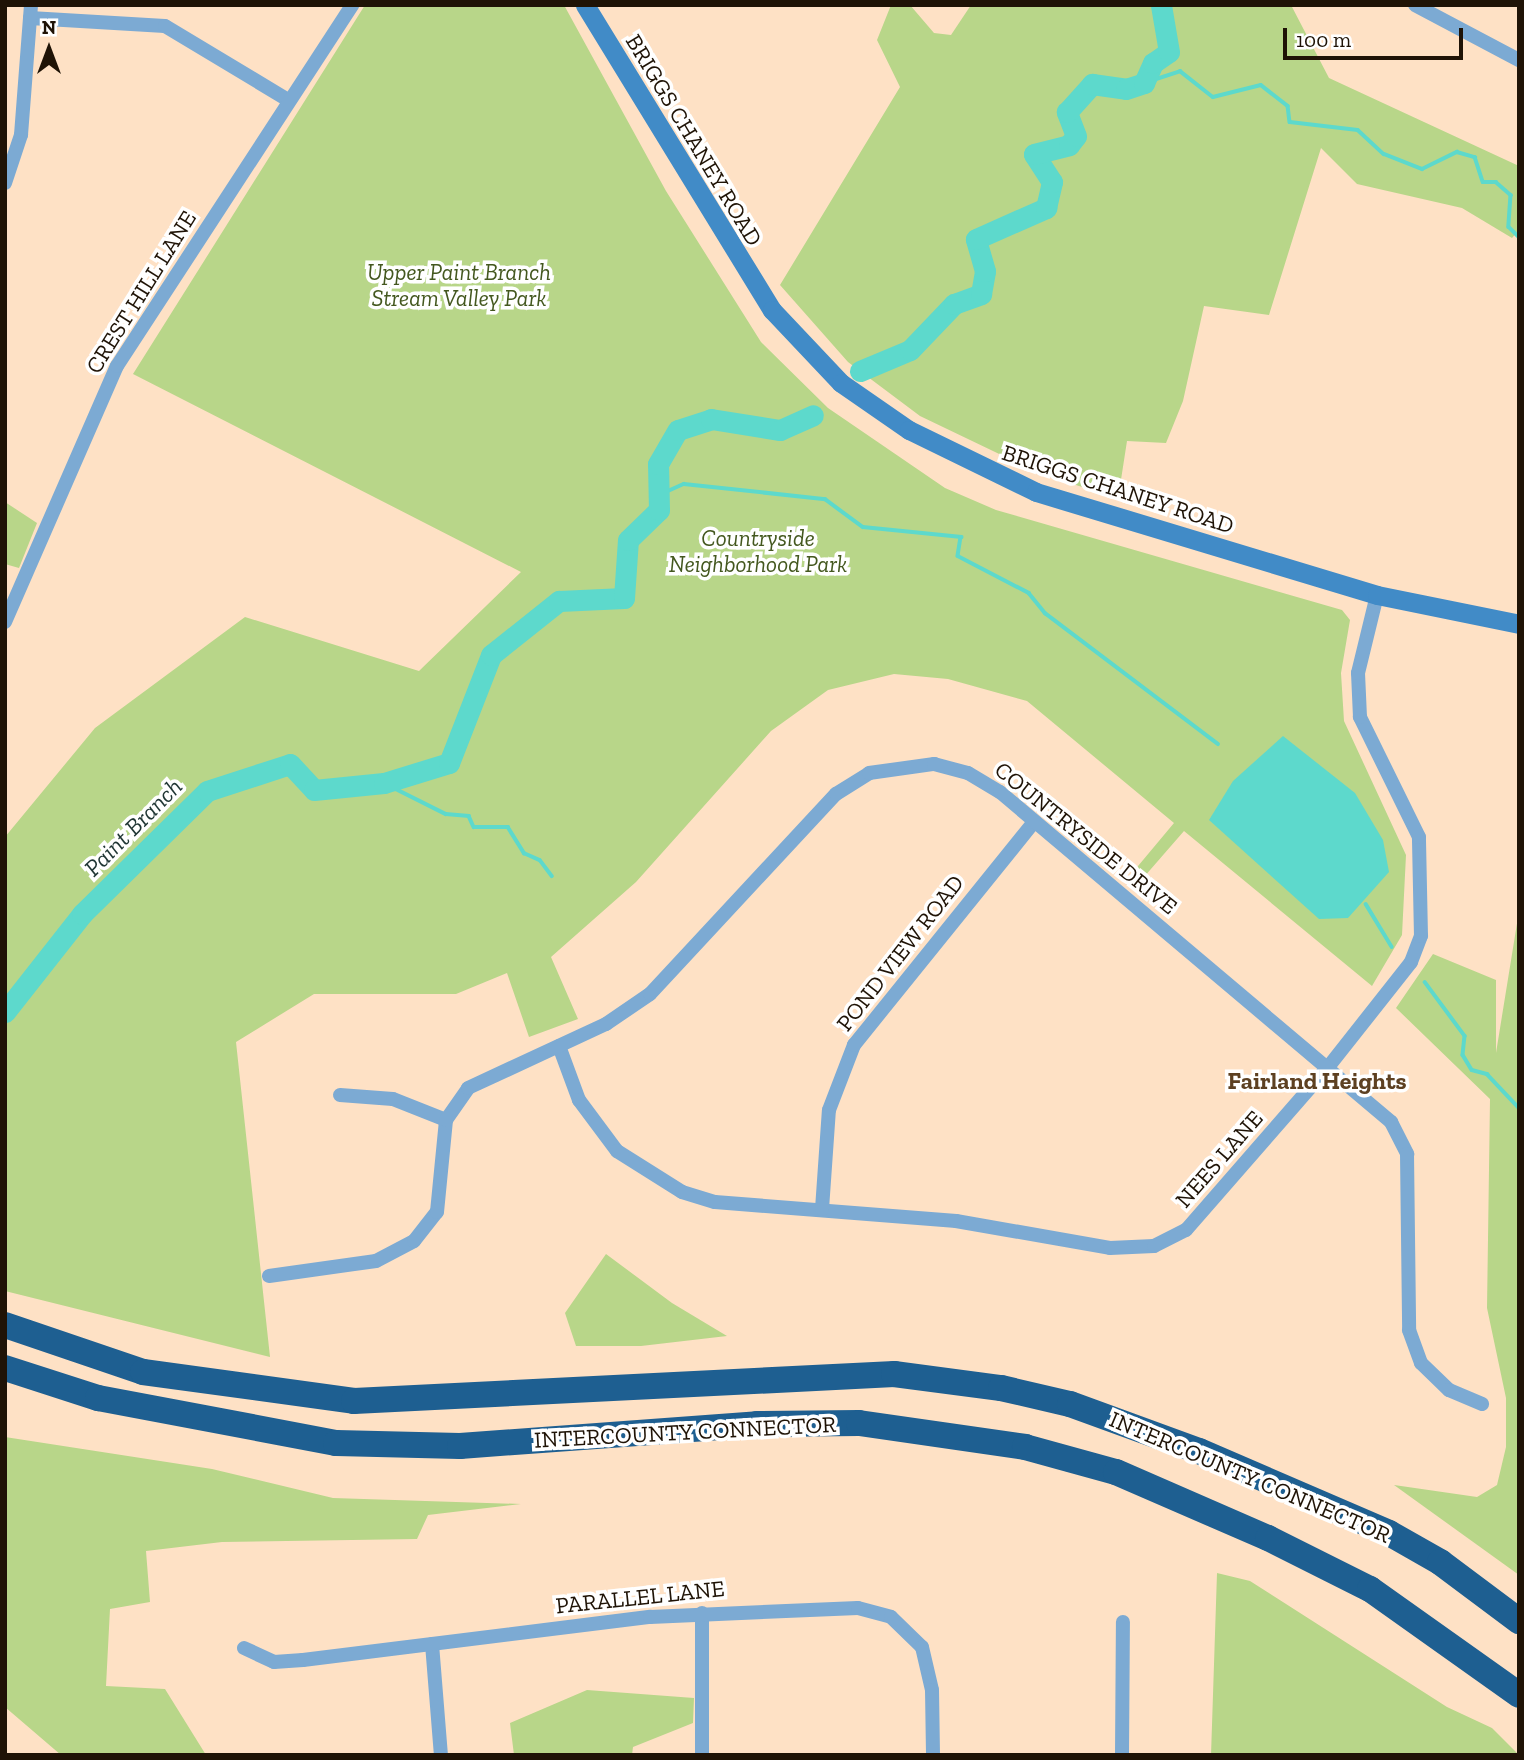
<!DOCTYPE html>
<style>
body{margin:0}
#map{position:relative;width:1524px;height:1760px;overflow:hidden;background:#fee1c5;font-family:"Zilla Slab",serif}
div>[style]{position:absolute}
.green>*{inset:0;background:#b8d689}
.water>*{inset:0;background:#5dd9cc}
.stream>*{height:3.5px;margin:-1.75px;padding:0 1.75px;transform-origin:1.75px;border-radius:1.75px;background:#5dd9cc}
.river>*{height:21px;margin:-10.5px;padding:0 10.5px;transform-origin:10.5px;border-radius:10.5px;background:#5dd9cc}
.minor>*{height:14px;margin:-7px;padding:0 7px;transform-origin:7px;border-radius:7px;background:#7caad3}
.secondary>*{height:19px;margin:-9.5px;padding:0 9.5px;transform-origin:9.5px;border-radius:9.5px;background:#418bc7}
.motorway>*{height:26px;margin:-13px;padding:0 13px;transform-origin:13px;border-radius:13px;background:#1e5f91}
span{translate:-50% -50%;white-space:nowrap;text-align:center;line-height:1.15;-webkit-text-stroke:7px #fff;paint-order:stroke}
.street-label{font-size:23px;color:#1f1306}
.park-label{font-size:23px;color:#44581f;font-style:italic}
.water-label{font-size:24px;color:#1f3533;font-style:italic}
.neighbourhood-label{font-size:24px;color:#5d4021;font-weight:700}
.frame{position:absolute;inset:0;border:7px solid #1f1306;pointer-events:none}
.north{position:absolute;left:14px;top:14px;width:70px;height:70px;-webkit-text-stroke:5px #fff;paint-order:stroke;rotate:0deg;font-size:19px;font-weight:700;line-height:28px;text-align:center;color:#1f1306}
.north::after{content:'';display:block;margin:auto;width:24px;height:32px;background:#1f1306;clip-path:polygon(50% 0,100% 100%,50% 72%,0 100%)}
.scale{position:absolute;left:1283px;top:28px;width:180px;height:32px;box-sizing:border-box;border:4px solid #1f1306;border-top:0;padding-left:9px;font-size:21px;line-height:24px;white-space:nowrap;color:#1f1306;-webkit-text-stroke:5px #fff;paint-order:stroke}
</style>
<div id="map">
<div class="green">
<i style="clip-path:polygon(365px 5px,564px 5px,666px 191px,761px 342px,828px 408px,945px 488px,996px 510px,1342px 610px,1350px 620px,1341px 673px,1344px 721px,1406px 855px,1402px 935px,1372px 986px,1184px 831px,1137px 885px,1128px 878px,1174px 823px,1027px 701px,948px 679px,894px 674px,828px 690px,771px 731px,636px 882px,551px 957px,578px 1019px,529px 1037px,507px 973px,456px 994px,314px 994px,236px 1042px,270px 1357px,5px 1291px,5px 837px,95px 728px,245px 617px,419px 671px,521px 572px,133px 374px)"></i>
<i style="clip-path:polygon(891px 5px,910px 5px,934px 33px,951px 35px,971px 5px,1291px 5px,1329px 78px,1519px 166px,1519px 230px,1512px 238px,1462px 208px,1357px 184px,1321px 148px,1269px 315px,1204px 306px,1183px 401px,1166px 443px,1127px 441px,1118px 499px,1037px 472px,920px 416px,848px 362px,780px 285px,900px 87px,877px 40px)"></i>
<i style="clip-path:polygon(5px 502px,37px 523px,19px 568px,5px 564px)"></i>
<i style="clip-path:polygon(1519px 911px,1519px 1575px,1394px 1485px,1477px 1497px,1497px 1485px,1506px 1447px,1506px 1398px,1487px 1308px,1490px 1099px,1396px 1008px,1433px 954px,1496px 980px,1496px 1053px)"></i>
<i style="clip-path:polygon(606px 1254px,672px 1303px,727px 1336px,641px 1346px,576px 1346px,565px 1313px)"></i>
<i style="clip-path:polygon(5px 1437px,212px 1469px,333px 1498px,521px 1504px,428px 1515px,417px 1539px,222px 1542px,146px 1551px,150px 1602px,110px 1609px,106px 1686px,165px 1689px,206px 1755px,61px 1755px,5px 1707px)"></i>
<i style="clip-path:polygon(1217px 1573px,1250px 1581px,1447px 1707px,1492px 1728px,1519px 1755px,1211px 1755px)"></i>
<i style="clip-path:polygon(587px 1690px,694px 1698px,693px 1723px,633px 1747px,632px 1755px,514px 1755px,510px 1723px)"></i>
</div>
<div class="water">
<i style="clip-path:polygon(1283px 736px,1355px 793px,1383px 840px,1389px 872px,1348px 918px,1319px 919px,1209px 820px,1233px 781px)"></i>
</div>
<div class="stream">
<i style="left:1144px;top:83px;width:38px;rotate:-18deg"></i>
<i style="left:1180px;top:71px;width:42px;rotate:38.2deg"></i>
<i style="left:1213px;top:97px;width:49px;rotate:-14deg"></i>
<i style="left:1261px;top:85px;width:34px;rotate:38deg"></i>
<i style="left:1288px;top:106px;width:16px;rotate:83deg"></i>
<i style="left:1290px;top:122px;width:68px;rotate:6.7deg"></i>
<i style="left:1358px;top:130px;width:35px;rotate:43deg"></i>
<i style="left:1384px;top:154px;width:41px;rotate:21.5deg"></i>
<i style="left:1422px;top:169px;width:39px;rotate:-26deg"></i>
<i style="left:1457px;top:152px;width:19px;rotate:16deg"></i>
<i style="left:1475px;top:157px;width:26px;rotate:72deg"></i>
<i style="left:1483px;top:182px;width:13px"></i>
<i style="left:1496px;top:182px;width:20px;rotate:41deg"></i>
<i style="left:1511px;top:195px;width:32px;rotate:94deg"></i>
<i style="left:1509px;top:227px;width:14px;rotate:45deg"></i>
<i style="left:659px;top:495px;width:27px;rotate:-24deg"></i>
<i style="left:684px;top:484px;width:142px;rotate:6.1deg"></i>
<i style="left:825px;top:499px;width:47px;rotate:36.4deg"></i>
<i style="left:863px;top:527px;width:99px;rotate:5.8deg"></i>
<i style="left:961px;top:537px;width:19px;rotate:99deg"></i>
<i style="left:958px;top:556px;width:80px;rotate:27.5deg"></i>
<i style="left:1029px;top:593px;width:26px;rotate:51deg"></i>
<i style="left:1045px;top:613px;width:217px;rotate:37.1deg"></i>
<i style="left:384px;top:783px;width:69px;rotate:26.6deg"></i>
<i style="left:446px;top:814px;width:23px;rotate:5deg"></i>
<i style="left:469px;top:816px;width:12px;rotate:66deg"></i>
<i style="left:474px;top:827px;width:34px"></i>
<i style="left:508px;top:827px;width:31px;rotate:58deg"></i>
<i style="left:524px;top:853px;width:17px;rotate:24deg"></i>
<i style="left:540px;top:860px;width:20px;rotate:53deg"></i>
<i style="left:1366px;top:904px;width:50px;rotate:58.8deg"></i>
<i style="left:1425px;top:982px;width:67px;rotate:53.5deg"></i>
<i style="left:1465px;top:1036px;width:19px;rotate:96deg"></i>
<i style="left:1463px;top:1055px;width:17px;rotate:59deg"></i>
<i style="left:1472px;top:1070px;width:16px;rotate:15deg"></i>
<i style="left:1487px;top:1074px;width:47px;rotate:46.7deg"></i>
</div>
<div class="river">
<i style="left:860px;top:371px;width:54px;rotate:-22.8deg"></i>
<i style="left:910px;top:350px;width:64px;rotate:-46.3deg"></i>
<i style="left:954px;top:304px;width:29px;rotate:-20deg"></i>
<i style="left:981px;top:294px;width:23px;rotate:-80deg"></i>
<i style="left:985px;top:271px;width:33px;rotate:-106deg"></i>
<i style="left:976px;top:239px;width:77px;rotate:-23.9deg"></i>
<i style="left:1046px;top:208px;width:27px;rotate:-77deg"></i>
<i style="left:1052px;top:182px;width:33px;rotate:-123deg"></i>
<i style="left:1034px;top:154px;width:36px;rotate:-14deg"></i>
<i style="left:1069px;top:145px;width:11px;rotate:-52deg"></i>
<i style="left:1076px;top:136px;width:26px;rotate:-111deg"></i>
<i style="left:1067px;top:112px;width:38px;rotate:-48deg"></i>
<i style="left:1092px;top:84px;width:34px;rotate:8deg"></i>
<i style="left:1126px;top:89px;width:19px;rotate:-18deg"></i>
<i style="left:1144px;top:83px;width:22px;rotate:-66deg"></i>
<i style="left:1153px;top:63px;width:19px;rotate:-35deg"></i>
<i style="left:1169px;top:52px;width:48px;rotate:-99.7deg"></i>
<i style="left:5px;top:1012px;width:125px;rotate:-51.8deg"></i>
<i style="left:82px;top:914px;width:175px;rotate:-44.5deg"></i>
<i style="left:207px;top:791px;width:87px;rotate:-18deg"></i>
<i style="left:290px;top:764px;width:35px;rotate:47deg"></i>
<i style="left:314px;top:790px;width:70px;rotate:-5.7deg"></i>
<i style="left:384px;top:783px;width:68px;rotate:-17.1deg"></i>
<i style="left:449px;top:763px;width:116px;rotate:-68.7deg"></i>
<i style="left:491px;top:655px;width:87px;rotate:-38.5deg"></i>
<i style="left:559px;top:601px;width:65px;rotate:-2.6deg"></i>
<i style="left:624px;top:598px;width:58px;rotate:-86.1deg"></i>
<i style="left:628px;top:540px;width:43px;rotate:-44.1deg"></i>
<i style="left:659px;top:510px;width:46px;rotate:-91.2deg"></i>
<i style="left:658px;top:464px;width:39px;rotate:-60deg"></i>
<i style="left:678px;top:430px;width:35px;rotate:-18deg"></i>
<i style="left:711px;top:419px;width:70px;rotate:9.1deg"></i>
<i style="left:780px;top:430px;width:36px;rotate:-24deg"></i>
</div>
<div class="minor">
<i style="left:1415px;top:5px;width:118px;rotate:27.9deg"></i>
<i style="left:30px;top:18px;width:135px;rotate:3.4deg"></i>
<i style="left:165px;top:26px;width:144px;rotate:31deg"></i>
<i style="left:5px;top:183px;width:51px;rotate:-71.6deg"></i>
<i style="left:21px;top:135px;width:130px;rotate:-85.6deg"></i>
<i style="left:5px;top:622px;width:279px;rotate:-66.4deg"></i>
<i style="left:117px;top:366px;width:431px;rotate:-56.9deg"></i>
<i style="left:559px;top:1046px;width:58px;rotate:69.7deg"></i>
<i style="left:579px;top:1100px;width:64px;rotate:53.3deg"></i>
<i style="left:617px;top:1151px;width:77px;rotate:32.2deg"></i>
<i style="left:682px;top:1192px;width:34px;rotate:17deg"></i>
<i style="left:715px;top:1202px;width:242px;rotate:4.5deg"></i>
<i style="left:956px;top:1221px;width:156px;rotate:9.9deg"></i>
<i style="left:1110px;top:1248px;width:44px;rotate:-2.6deg"></i>
<i style="left:1154px;top:1246px;width:36px;rotate:-27deg"></i>
<i style="left:1186px;top:1230px;width:218px;rotate:-48.9deg"></i>
<i style="left:1329px;top:1066px;width:132px;rotate:-51.7deg"></i>
<i style="left:1411px;top:962px;width:28px;rotate:-69deg"></i>
<i style="left:1421px;top:936px;width:99px;rotate:-91.2deg"></i>
<i style="left:1419px;top:837px;width:134px;rotate:-116.2deg"></i>
<i style="left:1360px;top:717px;width:44px;rotate:-92.6deg"></i>
<i style="left:1358px;top:673px;width:80px;rotate:-76.3deg"></i>
<i style="left:340px;top:1095px;width:53px;rotate:4.3deg"></i>
<i style="left:393px;top:1099px;width:57px;rotate:21.6deg"></i>
<i style="left:822px;top:1209px;width:99px;rotate:-86deg"></i>
<i style="left:829px;top:1110px;width:70px;rotate:-69deg"></i>
<i style="left:854px;top:1045px;width:287px;rotate:-51.1deg"></i>
<i style="left:269px;top:1276px;width:108px;rotate:-8deg"></i>
<i style="left:376px;top:1261px;width:43px;rotate:-27.8deg"></i>
<i style="left:414px;top:1241px;width:37px;rotate:-52deg"></i>
<i style="left:437px;top:1212px;width:92px;rotate:-84.4deg"></i>
<i style="left:446px;top:1120px;width:39px;rotate:-55deg"></i>
<i style="left:468px;top:1088px;width:152px;rotate:-24.9deg"></i>
<i style="left:606px;top:1024px;width:53px;rotate:-34.3deg"></i>
<i style="left:650px;top:994px;width:273px;rotate:-47.1deg"></i>
<i style="left:836px;top:794px;width:39px;rotate:-32deg"></i>
<i style="left:869px;top:773px;width:66px;rotate:-7.9deg"></i>
<i style="left:934px;top:764px;width:35px;rotate:15deg"></i>
<i style="left:968px;top:773px;width:37px;rotate:31deg"></i>
<i style="left:1000px;top:792px;width:512px;rotate:40.16deg"></i>
<i style="left:1391px;top:1122px;width:36px;rotate:63deg"></i>
<i style="left:1407px;top:1154px;width:176px;rotate:89.3deg"></i>
<i style="left:1409px;top:1330px;width:35px;rotate:70deg"></i>
<i style="left:1421px;top:1363px;width:39px;rotate:44deg"></i>
<i style="left:1449px;top:1390px;width:36px;rotate:23deg"></i>
<i style="left:702px;top:1613px;width:142px;rotate:90deg"></i>
<i style="left:432px;top:1644px;width:111px;rotate:85.4deg"></i>
<i style="left:244px;top:1648px;width:33px;rotate:25deg"></i>
<i style="left:274px;top:1662px;width:29px;rotate:-4deg"></i>
<i style="left:303px;top:1660px;width:350px;rotate:-7.1deg"></i>
<i style="left:650px;top:1617px;width:208px;rotate:-2.5deg"></i>
<i style="left:858px;top:1608px;width:34px;rotate:15deg"></i>
<i style="left:891px;top:1617px;width:43px;rotate:44.1deg"></i>
<i style="left:922px;top:1647px;width:44px;rotate:76.9deg"></i>
<i style="left:932px;top:1690px;width:65px;rotate:89.1deg"></i>
<i style="left:1122px;top:1755px;width:133px;rotate:-89.6deg"></i>
</div>
<div class="secondary">
<i style="left:585px;top:5px;width:358px;rotate:58.5deg"></i>
<i style="left:772px;top:310px;width:100px;rotate:46.6deg"></i>
<i style="left:841px;top:383px;width:83px;rotate:34.7deg"></i>
<i style="left:909px;top:430px;width:141px;rotate:26deg"></i>
<i style="left:1036px;top:492px;width:356px;rotate:16.8deg"></i>
<i style="left:1377px;top:595px;width:145px;rotate:11.5deg"></i>
</div>
<div class="motorway">
<i style="left:5px;top:1325px;width:146px;rotate:18.8deg"></i>
<i style="left:143px;top:1372px;width:213px;rotate:7.8deg"></i>
<i style="left:354px;top:1401px;width:541px;rotate:-2.86deg"></i>
<i style="left:894px;top:1374px;width:108px;rotate:7.5deg"></i>
<i style="left:1001px;top:1388px;width:71px;rotate:13.1deg"></i>
<i style="left:1070px;top:1404px;width:137px;rotate:20deg"></i>
<i style="left:1199px;top:1451px;width:207px;rotate:23.3deg"></i>
<i style="left:1389px;top:1533px;width:59px;rotate:29.6deg"></i>
<i style="left:1440px;top:1562px;width:99px;rotate:36.8deg"></i>
<i style="left:5px;top:1368px;width:98px;rotate:17.9deg"></i>
<i style="left:98px;top:1398px;width:242px;rotate:10.7deg"></i>
<i style="left:336px;top:1443px;width:124px;rotate:1.4deg"></i>
<i style="left:460px;top:1446px;width:298px;rotate:-4.2deg"></i>
<i style="left:757px;top:1424px;width:102px;rotate:-0.6deg"></i>
<i style="left:859px;top:1423px;width:168px;rotate:8.2deg"></i>
<i style="left:1025px;top:1447px;width:94px;rotate:15.4deg"></i>
<i style="left:1116px;top:1472px;width:166px;rotate:23.5deg"></i>
<i style="left:1268px;top:1538px;width:114px;rotate:26.6deg"></i>
<i style="left:1370px;top:1589px;width:183px;rotate:35.4deg"></i>
</div>
<div class="street-label">
<span style="left:694px;top:140px;rotate:59deg">BRIGGS CHANEY ROAD</span>
<span style="left:141px;top:292px;rotate:-58deg">CREST HILL LANE</span>
<span style="left:1118px;top:489px;rotate:18deg">BRIGGS CHANEY ROAD</span>
<span style="left:1086px;top:838px;rotate:39deg">COUNTRYSIDE DRIVE</span>
<span style="left:900px;top:953px;rotate:-52deg">POND VIEW ROAD</span>
<span style="left:1219px;top:1159px;rotate:-49deg">NEES LANE</span>
<span style="left:685px;top:1432px;rotate:-3deg">INTERCOUNTY CONNECTOR</span>
<span style="left:1250px;top:1477px;rotate:23deg">INTERCOUNTY CONNECTOR</span>
<span style="left:640px;top:1597px;rotate:-6deg">PARALLEL LANE</span>
</div>
<div class="park-label">
<span style="left:459px;top:285px">Upper Paint Branch<br>Stream Valley Park</span>
<span style="left:758px;top:551px">Countryside<br>Neighborhood Park</span>
</div>
<div class="water-label">
<span style="left:133px;top:827px;rotate:-45deg">Paint Branch</span>
</div>
<div class="neighbourhood-label">
<span style="left:1317px;top:1081px">Fairland Heights</span>
</div>
<div class="frame"></div>
<div class="north">N</div>
<div class="scale">100 m</div>
</div>
